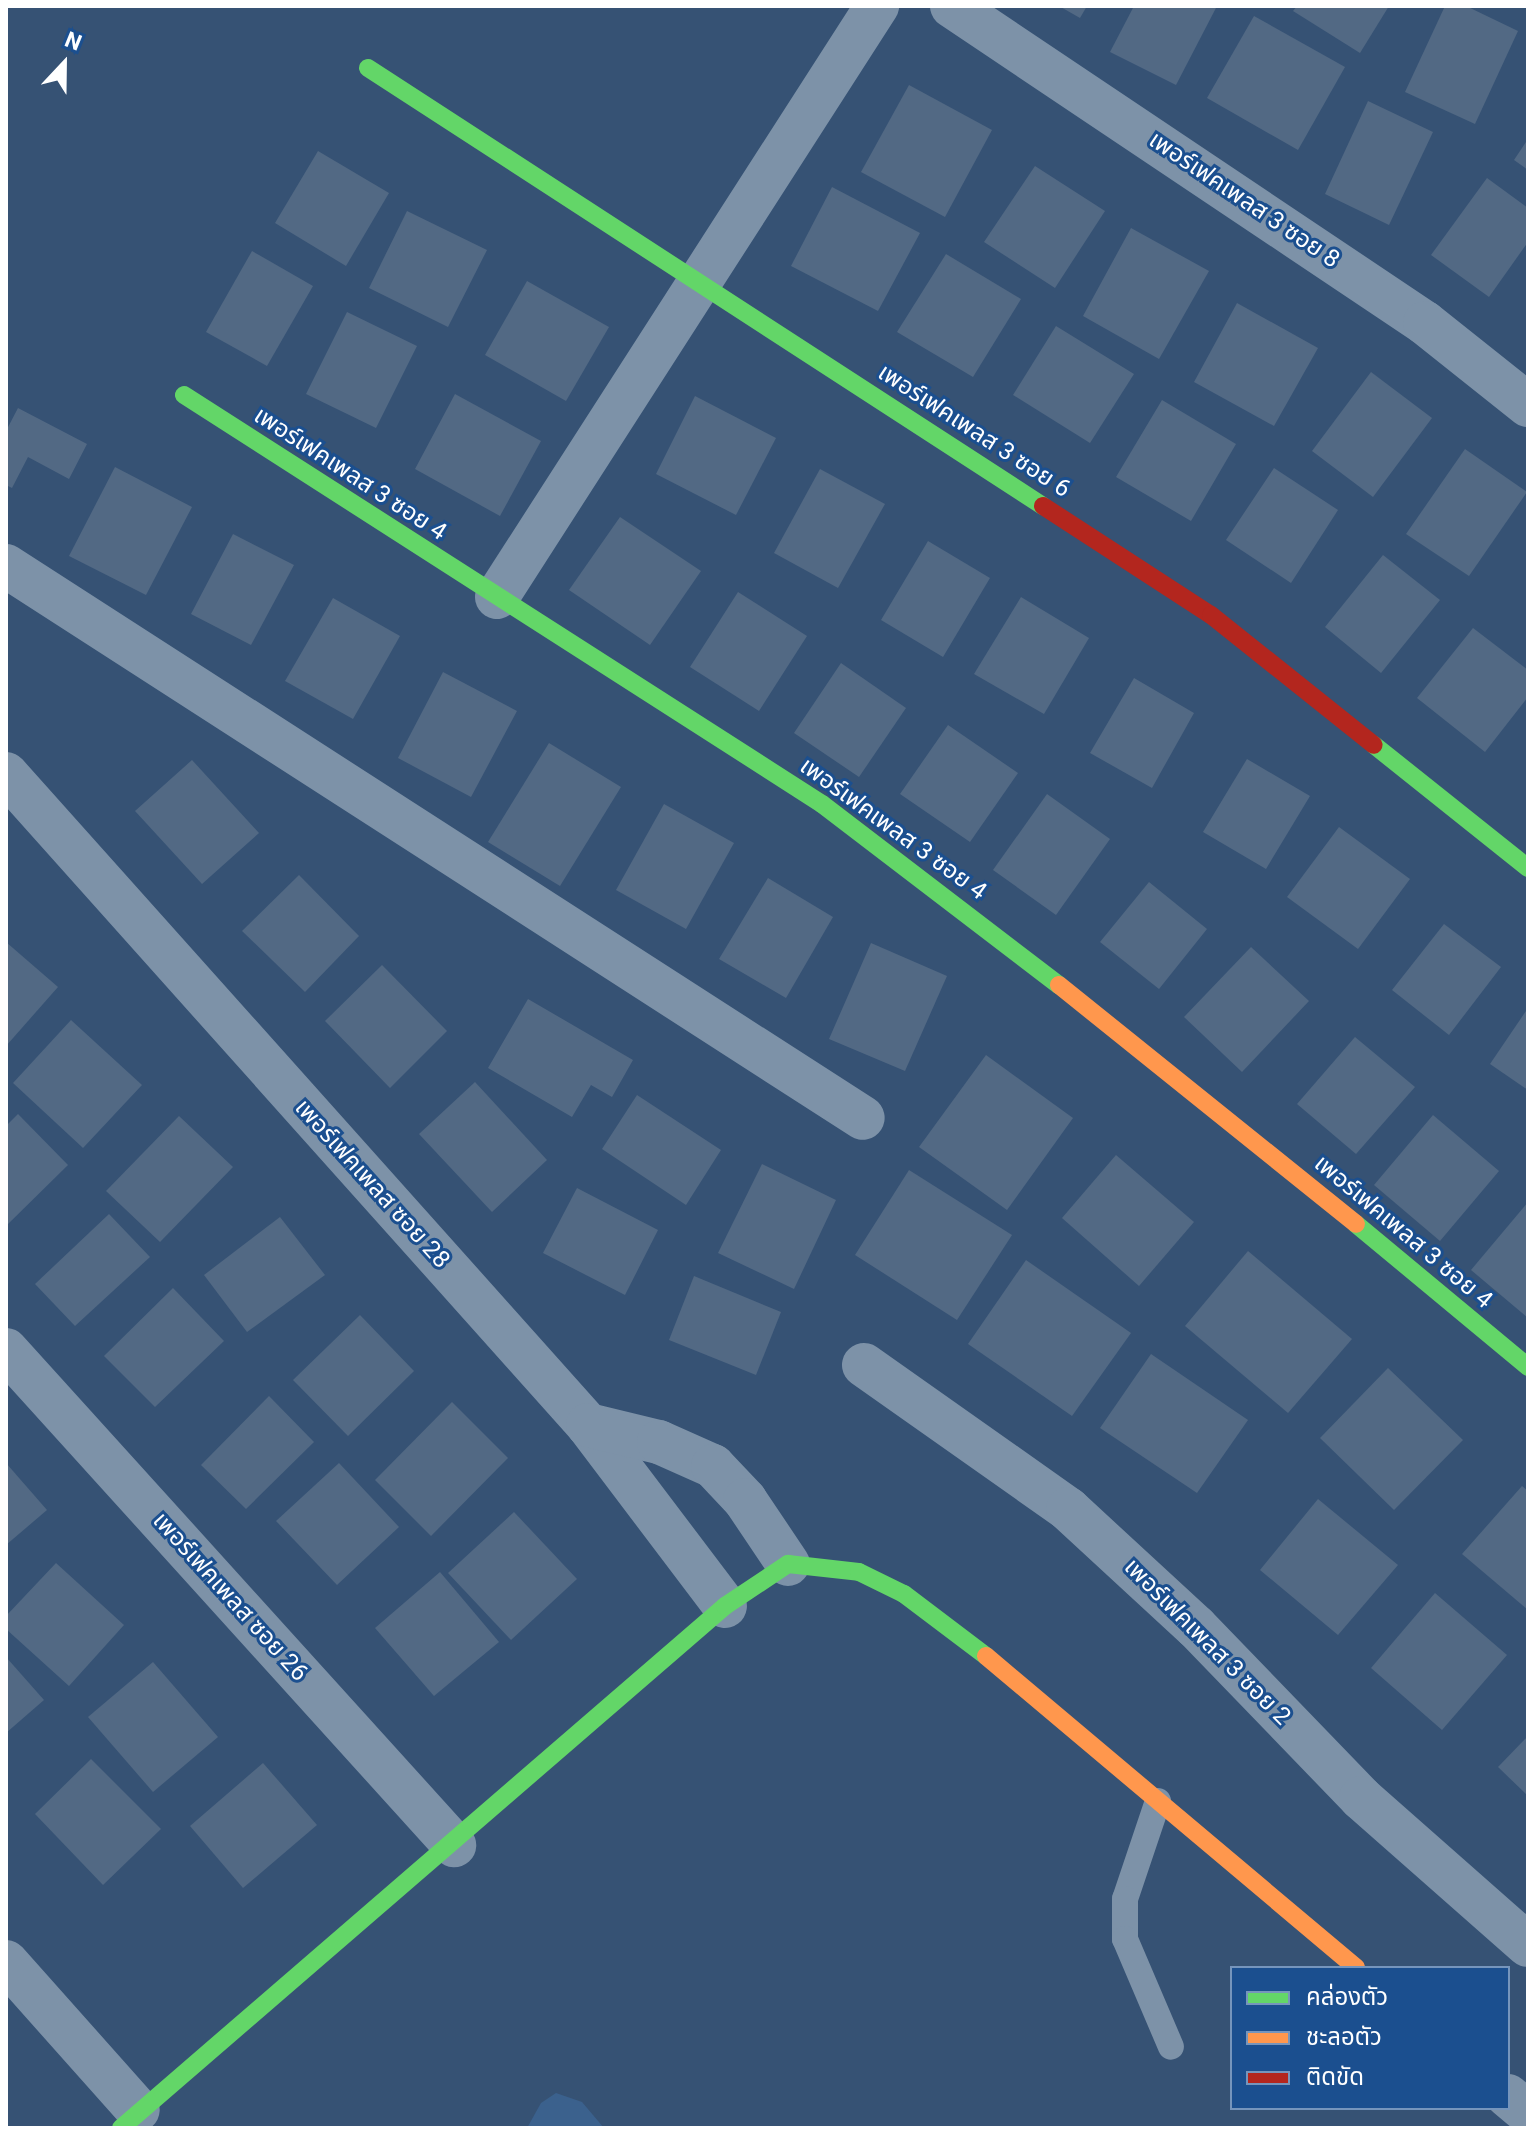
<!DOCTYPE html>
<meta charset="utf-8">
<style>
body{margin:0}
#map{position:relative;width:1534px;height:2134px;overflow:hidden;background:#365274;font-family:Roboto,"Noto Sans Thai",sans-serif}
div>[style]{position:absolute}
.water>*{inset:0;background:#3b618d}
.building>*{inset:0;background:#526984}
.lane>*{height:26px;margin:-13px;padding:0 13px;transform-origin:13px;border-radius:13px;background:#7d92a8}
.street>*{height:44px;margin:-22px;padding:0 22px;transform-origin:22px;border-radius:22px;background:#7d92a8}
.fast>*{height:18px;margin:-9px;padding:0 9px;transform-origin:9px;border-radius:9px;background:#63d668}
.slow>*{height:18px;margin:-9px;padding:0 9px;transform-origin:9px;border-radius:9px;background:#ff974d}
.jam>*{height:18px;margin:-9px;padding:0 9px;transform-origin:9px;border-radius:9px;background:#b3261e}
span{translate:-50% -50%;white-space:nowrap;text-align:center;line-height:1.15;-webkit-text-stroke:6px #1b4f8f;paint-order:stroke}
.street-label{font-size:24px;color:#fff}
.frame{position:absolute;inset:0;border:8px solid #fff;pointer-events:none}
.legend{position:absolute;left:1230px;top:1966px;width:280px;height:144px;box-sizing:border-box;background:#1b4f8f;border:2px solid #7695bc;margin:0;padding:10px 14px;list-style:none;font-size:24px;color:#fff}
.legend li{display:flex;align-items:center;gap:16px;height:40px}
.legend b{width:40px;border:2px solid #7695bc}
.north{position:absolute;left:24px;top:24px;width:80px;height:80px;-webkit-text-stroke:6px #1b4f8f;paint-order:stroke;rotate:22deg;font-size:22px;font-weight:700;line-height:32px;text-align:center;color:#fff}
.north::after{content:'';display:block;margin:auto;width:28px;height:36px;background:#fff;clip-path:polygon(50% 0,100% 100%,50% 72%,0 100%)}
</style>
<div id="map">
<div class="water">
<i style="clip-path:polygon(556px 2093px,582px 2102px,604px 2128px,527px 2128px,541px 2103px)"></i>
</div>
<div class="building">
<i style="clip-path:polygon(1059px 6px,1087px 6px,1080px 18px)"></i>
<i style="clip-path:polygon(1134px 6px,1217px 6px,1176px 85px,1110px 52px)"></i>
<i style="clip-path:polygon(1297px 6px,1389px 6px,1360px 53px,1293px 11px)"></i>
<i style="clip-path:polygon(1445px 6px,1466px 6px,1518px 31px,1475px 124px,1405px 92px)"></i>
<i style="clip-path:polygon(1254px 16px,1345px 67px,1298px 150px,1207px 98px)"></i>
<i style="clip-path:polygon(909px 85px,992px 130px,945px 217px,861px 172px)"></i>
<i style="clip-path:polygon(1368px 101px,1433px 132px,1389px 225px,1325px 194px)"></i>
<i style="clip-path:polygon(1528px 139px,1528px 170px,1514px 160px)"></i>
<i style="clip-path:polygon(318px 151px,389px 193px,346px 266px,275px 223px)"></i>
<i style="clip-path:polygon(1035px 166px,1105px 211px,1055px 288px,984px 242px)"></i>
<i style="clip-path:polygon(1487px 178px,1528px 208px,1528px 242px,1489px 297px,1431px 255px)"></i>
<i style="clip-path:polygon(832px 187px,920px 233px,878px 311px,791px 266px)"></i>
<i style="clip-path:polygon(407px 211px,487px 250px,448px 327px,369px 288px)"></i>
<i style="clip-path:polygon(1131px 228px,1209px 271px,1159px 359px,1083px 316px)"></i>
<i style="clip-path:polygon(252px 251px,313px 286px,267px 366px,206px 332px)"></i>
<i style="clip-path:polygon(946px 254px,1021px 299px,973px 377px,897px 332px)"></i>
<i style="clip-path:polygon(527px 281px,609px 327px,566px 401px,485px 355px)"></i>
<i style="clip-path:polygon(1237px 303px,1318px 348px,1274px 426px,1194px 382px)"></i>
<i style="clip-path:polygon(347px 312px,417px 346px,376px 428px,306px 394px)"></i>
<i style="clip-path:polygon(1056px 326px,1134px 374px,1090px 443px,1013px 395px)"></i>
<i style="clip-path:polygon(1371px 372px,1432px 418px,1373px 497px,1312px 451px)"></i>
<i style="clip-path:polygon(455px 394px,541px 441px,500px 516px,415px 469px)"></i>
<i style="clip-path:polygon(695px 396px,776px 438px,736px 515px,656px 474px)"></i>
<i style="clip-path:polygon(1162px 400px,1236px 444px,1191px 521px,1116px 477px)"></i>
<i style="clip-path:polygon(18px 408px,87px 444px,69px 479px,28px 457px,12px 488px,6px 485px,6px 431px)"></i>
<i style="clip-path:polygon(1465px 449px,1527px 492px,1469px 576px,1406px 534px)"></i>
<i style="clip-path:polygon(115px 467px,192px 507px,146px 595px,69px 556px)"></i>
<i style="clip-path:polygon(1274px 468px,1338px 510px,1291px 583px,1226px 540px)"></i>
<i style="clip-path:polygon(820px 469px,885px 504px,838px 588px,774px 553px)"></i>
<i style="clip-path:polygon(620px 517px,701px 571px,650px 645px,569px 590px)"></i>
<i style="clip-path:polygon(233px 534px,294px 565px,251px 645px,191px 614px)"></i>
<i style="clip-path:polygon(928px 541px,990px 578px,943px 657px,881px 620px)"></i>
<i style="clip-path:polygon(1383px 555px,1440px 600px,1381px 673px,1325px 627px)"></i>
<i style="clip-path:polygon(738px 592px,807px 636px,759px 711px,690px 667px)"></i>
<i style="clip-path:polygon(1021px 597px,1089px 638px,1044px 714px,974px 674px)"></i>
<i style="clip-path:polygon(333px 598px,400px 636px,353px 719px,285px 681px)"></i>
<i style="clip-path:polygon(1473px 628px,1528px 670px,1528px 697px,1485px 752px,1417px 698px)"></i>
<i style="clip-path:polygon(841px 663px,906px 708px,859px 777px,794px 733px)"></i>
<i style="clip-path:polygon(443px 672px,517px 711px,471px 797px,398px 758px)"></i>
<i style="clip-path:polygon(1134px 678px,1194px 713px,1152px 788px,1090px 753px)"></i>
<i style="clip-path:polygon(948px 725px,1018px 773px,970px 842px,900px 794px)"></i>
<i style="clip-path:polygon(549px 743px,621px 787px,560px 886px,488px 842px)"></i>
<i style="clip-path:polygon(1247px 759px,1310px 796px,1266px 869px,1203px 832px)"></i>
<i style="clip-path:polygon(192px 760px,259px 833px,202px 884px,135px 811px)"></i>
<i style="clip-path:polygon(1047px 794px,1110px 839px,1056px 915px,993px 870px)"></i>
<i style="clip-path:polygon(664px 804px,734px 843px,686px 929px,616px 890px)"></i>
<i style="clip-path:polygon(1339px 827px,1410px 879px,1358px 949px,1287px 897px)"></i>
<i style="clip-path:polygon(299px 875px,359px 936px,305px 992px,242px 931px)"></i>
<i style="clip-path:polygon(768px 878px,833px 917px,786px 998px,719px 959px)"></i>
<i style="clip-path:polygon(1149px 882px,1207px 929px,1159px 989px,1100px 942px)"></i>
<i style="clip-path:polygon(1444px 924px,1501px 967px,1449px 1035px,1392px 990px)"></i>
<i style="clip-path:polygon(6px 942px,58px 987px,6px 1046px)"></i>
<i style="clip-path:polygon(871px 943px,947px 976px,905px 1071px,829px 1039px)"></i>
<i style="clip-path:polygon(1251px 947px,1309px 1001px,1242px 1072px,1184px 1017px)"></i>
<i style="clip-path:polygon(382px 965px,447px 1031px,390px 1088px,325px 1021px)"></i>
<i style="clip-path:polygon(528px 999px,633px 1060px,612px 1097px,591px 1085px,572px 1117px,488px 1068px)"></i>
<i style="clip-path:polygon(1528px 1008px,1528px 1090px,1490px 1064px)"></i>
<i style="clip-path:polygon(71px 1020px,142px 1085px,83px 1148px,13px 1083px)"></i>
<i style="clip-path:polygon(1355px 1037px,1415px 1087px,1356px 1154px,1297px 1104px)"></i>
<i style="clip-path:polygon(986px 1055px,1073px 1118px,1007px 1210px,919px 1147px)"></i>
<i style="clip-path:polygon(475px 1082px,547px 1160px,492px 1212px,419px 1134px)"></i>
<i style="clip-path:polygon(637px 1095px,721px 1150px,686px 1205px,602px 1149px)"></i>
<i style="clip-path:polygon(18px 1114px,68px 1165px,6px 1226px,6px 1126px)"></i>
<i style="clip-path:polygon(1433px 1115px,1499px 1171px,1440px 1241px,1374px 1185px)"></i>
<i style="clip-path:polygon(179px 1116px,233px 1167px,160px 1242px,106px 1191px)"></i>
<i style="clip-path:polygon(1116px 1155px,1194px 1222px,1139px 1286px,1062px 1218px)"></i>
<i style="clip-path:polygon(762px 1164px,836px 1200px,794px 1289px,718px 1253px)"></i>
<i style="clip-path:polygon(909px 1170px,1012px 1235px,957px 1320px,855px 1255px)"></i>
<i style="clip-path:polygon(577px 1188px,658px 1230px,625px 1295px,543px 1253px)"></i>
<i style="clip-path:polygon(1528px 1202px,1528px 1318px,1471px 1270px)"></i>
<i style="clip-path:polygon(109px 1214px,150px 1257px,75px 1326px,35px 1284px)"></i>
<i style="clip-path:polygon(280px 1217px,325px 1275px,247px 1332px,204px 1275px)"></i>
<i style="clip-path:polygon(1248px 1251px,1352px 1339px,1288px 1413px,1185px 1326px)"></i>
<i style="clip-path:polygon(1026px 1260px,1131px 1333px,1072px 1416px,968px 1344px)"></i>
<i style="clip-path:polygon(694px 1276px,781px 1312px,756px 1375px,669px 1340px)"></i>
<i style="clip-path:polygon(173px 1288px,224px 1341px,155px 1407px,104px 1356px)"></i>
<i style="clip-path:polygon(360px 1315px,414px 1371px,348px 1436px,293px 1380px)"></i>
<i style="clip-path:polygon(1151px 1354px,1248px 1420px,1197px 1493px,1100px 1428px)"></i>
<i style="clip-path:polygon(1388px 1368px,1463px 1440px,1394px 1510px,1320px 1438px)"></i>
<i style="clip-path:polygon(269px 1396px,314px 1442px,246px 1509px,201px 1465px)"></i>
<i style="clip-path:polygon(452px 1402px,508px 1458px,431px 1536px,375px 1480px)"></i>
<i style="clip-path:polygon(6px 1463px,47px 1510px,6px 1545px)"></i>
<i style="clip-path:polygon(339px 1463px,399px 1527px,337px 1585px,276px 1521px)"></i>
<i style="clip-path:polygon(1522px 1486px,1528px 1491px,1528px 1610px,1462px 1554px)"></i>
<i style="clip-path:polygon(1318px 1499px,1398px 1565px,1338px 1635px,1260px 1570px)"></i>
<i style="clip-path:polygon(514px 1512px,577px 1579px,511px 1640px,448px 1573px)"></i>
<i style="clip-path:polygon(56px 1563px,124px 1625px,69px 1686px,6px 1629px,6px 1616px)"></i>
<i style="clip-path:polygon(440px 1572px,499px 1642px,434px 1696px,375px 1628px)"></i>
<i style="clip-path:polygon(1435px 1593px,1507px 1655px,1442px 1730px,1371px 1668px)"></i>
<i style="clip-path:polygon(6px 1657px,44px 1700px,6px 1733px)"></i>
<i style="clip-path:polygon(153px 1662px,218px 1737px,153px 1792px,88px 1717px)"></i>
<i style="clip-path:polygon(1528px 1736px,1528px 1796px,1498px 1767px)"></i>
<i style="clip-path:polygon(91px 1759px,161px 1829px,103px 1885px,35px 1814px)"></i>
<i style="clip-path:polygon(263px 1763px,317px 1825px,243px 1888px,190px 1826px)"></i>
</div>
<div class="lane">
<i style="left:1158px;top:1801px;width:103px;rotate:108.6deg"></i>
<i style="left:1125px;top:1899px;width:40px;rotate:90deg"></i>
<i style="left:1125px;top:1939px;width:117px;rotate:66.9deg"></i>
</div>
<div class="street">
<i style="left:952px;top:6px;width:569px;rotate:33.83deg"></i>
<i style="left:1425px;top:323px;width:132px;rotate:38.5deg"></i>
<i style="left:6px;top:566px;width:1019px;rotate:32.79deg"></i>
<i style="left:497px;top:597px;width:703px;rotate:-57.26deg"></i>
<i style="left:6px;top:774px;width:873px;rotate:48.2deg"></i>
<i style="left:588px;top:1425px;width:227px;rotate:52.9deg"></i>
<i style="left:6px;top:1350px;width:668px;rotate:47.85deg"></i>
<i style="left:864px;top:1365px;width:250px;rotate:35.2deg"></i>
<i style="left:1068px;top:1509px;width:174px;rotate:42.7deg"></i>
<i style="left:1196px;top:1627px;width:238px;rotate:46deg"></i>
<i style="left:1361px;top:1798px;width:222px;rotate:41.4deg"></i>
<i style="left:588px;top:1425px;width:73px;rotate:13.5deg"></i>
<i style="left:659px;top:1442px;width:59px;rotate:24deg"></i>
<i style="left:713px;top:1466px;width:47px;rotate:46.7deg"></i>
<i style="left:745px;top:1500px;width:77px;rotate:56.1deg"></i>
<i style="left:6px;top:1962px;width:198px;rotate:48.3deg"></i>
<i style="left:1508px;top:2096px;width:26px;rotate:40deg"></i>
</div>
<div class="fast">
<i style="left:368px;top:68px;width:805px;rotate:32.98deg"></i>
<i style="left:184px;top:395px;width:758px;rotate:32.66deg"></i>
<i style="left:822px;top:804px;width:298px;rotate:37.4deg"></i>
<i style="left:1374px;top:745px;width:197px;rotate:38.6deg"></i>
<i style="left:1356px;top:1224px;width:224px;rotate:39.7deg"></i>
<i style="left:121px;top:2128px;width:798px;rotate:-40.83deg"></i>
<i style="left:725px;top:1606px;width:76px;rotate:-33.7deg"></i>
<i style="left:788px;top:1564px;width:71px;rotate:6.4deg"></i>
<i style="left:859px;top:1572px;width:50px;rotate:26.1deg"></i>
<i style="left:904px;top:1594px;width:103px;rotate:37.1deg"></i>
</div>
<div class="slow">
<i style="left:1059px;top:985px;width:381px;rotate:38.8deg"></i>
<i style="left:986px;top:1656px;width:484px;rotate:40.1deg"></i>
</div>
<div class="jam">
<i style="left:1043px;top:506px;width:200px;rotate:33deg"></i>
<i style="left:1211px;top:615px;width:208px;rotate:38.6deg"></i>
</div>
<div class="street-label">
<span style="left:1244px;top:200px;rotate:34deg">เพอร์เฟคเพลส 3 ซอย 8</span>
<span style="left:974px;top:431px;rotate:33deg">เพอร์เฟคเพลส 3 ซอย 6</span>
<span style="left:350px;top:474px;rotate:33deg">เพอร์เฟคเพลส 3 ซอย 4</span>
<span style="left:893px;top:829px;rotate:36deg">เพอร์เฟคเพลส 3 ซอย 4</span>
<span style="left:372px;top:1184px;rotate:48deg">เพอร์เฟคเพลส ซอย 28</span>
<span style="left:1403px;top:1232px;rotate:40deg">เพอร์เฟคเพลส 3 ซอย 4</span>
<span style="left:230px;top:1597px;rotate:48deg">เพอร์เฟคเพลส ซอย 26</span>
<span style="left:1207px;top:1642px;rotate:45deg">เพอร์เฟคเพลส 3 ซอย 2</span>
</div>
<div class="frame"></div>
<ul class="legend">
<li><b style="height:10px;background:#63d668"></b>คล่องตัว</li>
<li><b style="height:10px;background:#ff974d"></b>ชะลอตัว</li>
<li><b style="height:10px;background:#b3261e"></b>ติดขัด</li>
</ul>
<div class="north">N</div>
</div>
